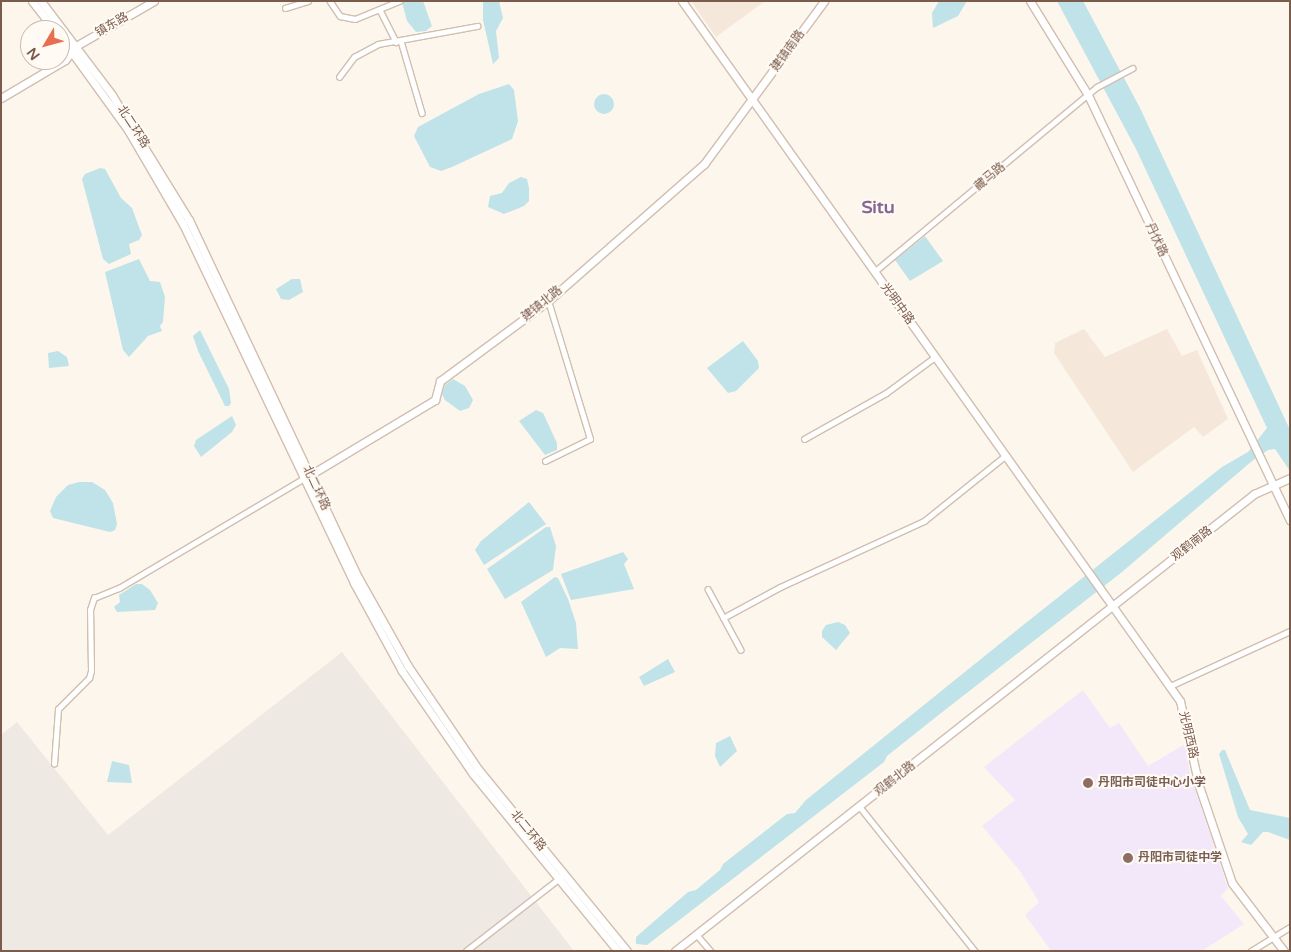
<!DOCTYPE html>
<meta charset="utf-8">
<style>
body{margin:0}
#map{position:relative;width:1291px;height:952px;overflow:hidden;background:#fdf6ec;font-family:"Varela Round","Noto Sans SC",sans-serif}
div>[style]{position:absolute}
.residential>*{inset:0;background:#f5e8da}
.industrial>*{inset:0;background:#efe9e4}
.education>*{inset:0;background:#f3e8fa}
.water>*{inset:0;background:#bfe3e8}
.round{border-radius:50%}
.roads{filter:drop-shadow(1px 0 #d1beb0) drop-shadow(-1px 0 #d1beb0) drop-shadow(0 1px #d1beb0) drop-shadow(0 -1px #d1beb0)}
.street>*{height:4.5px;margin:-2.25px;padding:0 2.25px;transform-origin:2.25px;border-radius:2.25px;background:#fff}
.secondary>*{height:7px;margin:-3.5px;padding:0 3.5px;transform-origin:3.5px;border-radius:3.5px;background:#fff}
.dots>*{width:14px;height:14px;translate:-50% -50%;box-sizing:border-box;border:2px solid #fffaf3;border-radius:50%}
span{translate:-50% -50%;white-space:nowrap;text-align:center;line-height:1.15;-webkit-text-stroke:4px #fffaf3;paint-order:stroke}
.street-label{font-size:12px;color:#7a5c4d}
.education-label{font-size:12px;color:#785e54;font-weight:700}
.left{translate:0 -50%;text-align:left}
.district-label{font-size:18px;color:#846695;font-weight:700}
.frame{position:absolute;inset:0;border:2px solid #7a5c4d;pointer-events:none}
.north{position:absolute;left:20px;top:20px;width:50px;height:50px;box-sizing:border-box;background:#fffaf3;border:1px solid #cabbb1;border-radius:50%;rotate:233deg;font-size:14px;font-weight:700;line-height:20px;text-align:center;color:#7a5c4d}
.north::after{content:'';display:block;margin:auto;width:18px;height:22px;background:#e76f51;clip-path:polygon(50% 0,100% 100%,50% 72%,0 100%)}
</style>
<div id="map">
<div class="residential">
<i style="clip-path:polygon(691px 1px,765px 1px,716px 37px)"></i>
<i style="clip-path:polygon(1084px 329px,1105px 357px,1167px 329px,1182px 356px,1197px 350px,1228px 419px,1203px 437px,1194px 427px,1133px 472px,1054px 353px,1055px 343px)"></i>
</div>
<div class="industrial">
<i style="clip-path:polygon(342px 652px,574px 951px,1px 951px,1px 735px,17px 722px,108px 835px)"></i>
</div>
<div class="education">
<i style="clip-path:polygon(1083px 690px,1110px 728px,1119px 723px,1148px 766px,1185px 744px,1190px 774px,1228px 888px,1221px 896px,1244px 924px,1202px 951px,1051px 951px,1025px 915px,1039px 902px,1020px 871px,982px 826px,1015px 800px,984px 767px)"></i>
</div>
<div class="water">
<i style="clip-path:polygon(423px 1px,432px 26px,426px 31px,416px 32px,407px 21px,402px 2px)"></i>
<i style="clip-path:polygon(483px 1px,499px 1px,503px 18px,496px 31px,499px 58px,493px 64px,483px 20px)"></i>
<i style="clip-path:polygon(939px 1px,967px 1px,958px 16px,933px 28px,932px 13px)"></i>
<i style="clip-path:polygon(1057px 1px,1083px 1px,1140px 108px,1290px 430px,1290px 471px,1275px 449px,1268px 450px,1252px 461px,1122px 572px,936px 717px,887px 756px,884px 762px,647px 945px,636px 944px,636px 937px,688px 892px,696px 890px,720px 870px,723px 864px,787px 814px,795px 813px,806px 800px,1017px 630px,1222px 467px,1248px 452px,1267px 428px,1136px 149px)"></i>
<i style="clip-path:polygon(509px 84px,514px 90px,518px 121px,512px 139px,452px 167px,441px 171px,430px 167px,414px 136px,418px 127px,479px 94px)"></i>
<i class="round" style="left:594px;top:94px;width:20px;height:20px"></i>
<i style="clip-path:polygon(100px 168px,105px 169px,121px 198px,132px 208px,142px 235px,139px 240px,129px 244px,131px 254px,109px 264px,103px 259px,82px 179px,85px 174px)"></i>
<i style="clip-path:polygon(521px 177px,527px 179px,529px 188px,529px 201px,524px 206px,504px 214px,488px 207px,490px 196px,502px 193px,509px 183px)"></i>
<i style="clip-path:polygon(925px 236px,943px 261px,910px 281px,895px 260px)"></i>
<i style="clip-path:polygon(139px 259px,150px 281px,160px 282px,165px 297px,163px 322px,160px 326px,162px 331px,148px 336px,129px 357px,123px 350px,105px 272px)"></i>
<i style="clip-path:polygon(292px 279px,300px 279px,303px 292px,289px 300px,281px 299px,276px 289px)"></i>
<i style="clip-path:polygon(200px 330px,229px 389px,231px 403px,229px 406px,225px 406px,198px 351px,193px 336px)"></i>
<i style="clip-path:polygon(743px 341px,758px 361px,759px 368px,736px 391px,728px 393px,707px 368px)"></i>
<i style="clip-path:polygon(58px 351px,67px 357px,69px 366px,49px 368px,48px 353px)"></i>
<i style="clip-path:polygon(453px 379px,465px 386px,473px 400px,469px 408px,460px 411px,445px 400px,442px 394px,445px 385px)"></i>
<i style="clip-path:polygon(536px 410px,543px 413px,557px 443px,557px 450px,545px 455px,519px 421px)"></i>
<i style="clip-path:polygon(232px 416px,236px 425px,232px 432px,201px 457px,194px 446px,196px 440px)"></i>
<i style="clip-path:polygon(79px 482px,92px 482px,105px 490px,113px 503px,117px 524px,115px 530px,110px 532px,53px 518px,50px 511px,56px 497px,68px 485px)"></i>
<i style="clip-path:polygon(529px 502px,546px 524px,484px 565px,475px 550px,481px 541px)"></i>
<i style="clip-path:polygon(546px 527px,550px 527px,556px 546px,553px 570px,505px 599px,487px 569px)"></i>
<i style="clip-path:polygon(623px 552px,628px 559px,624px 564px,634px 589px,571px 600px,561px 574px)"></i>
<i style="clip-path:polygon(555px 577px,558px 578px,568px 599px,576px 623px,578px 649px,560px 648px,546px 657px,521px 602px)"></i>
<i style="clip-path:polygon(136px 584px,142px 584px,150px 590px,158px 603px,155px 610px,117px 612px,114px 607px,120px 602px,119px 595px)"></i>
<i style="clip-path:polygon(838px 622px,845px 625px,850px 633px,836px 650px,822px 637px,822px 631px,826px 625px)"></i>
<i style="clip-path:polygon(668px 659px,675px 672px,644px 686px,639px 677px)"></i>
<i style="clip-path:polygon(730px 736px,737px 751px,720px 767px,715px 756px,716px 743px)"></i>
<i style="clip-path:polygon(1222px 750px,1225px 750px,1250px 810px,1290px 818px,1290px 840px,1268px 832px,1263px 832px,1251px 845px,1241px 842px,1248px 834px,1238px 817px,1219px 754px)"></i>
<i style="clip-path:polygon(112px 761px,129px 765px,132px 783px,107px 782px)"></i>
</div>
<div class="roads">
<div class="street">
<i style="left:330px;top:1px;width:18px;rotate:56deg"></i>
<i style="left:340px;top:16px;width:15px;rotate:11deg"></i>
<i style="left:355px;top:19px;width:48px;rotate:-22.2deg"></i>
<i style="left:285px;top:8px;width:24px;rotate:-17deg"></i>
<i style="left:380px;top:10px;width:36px;rotate:63deg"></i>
<i style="left:401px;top:41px;width:75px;rotate:73.7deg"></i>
<i style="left:339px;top:77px;width:25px;rotate:-53deg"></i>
<i style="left:354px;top:57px;width:27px;rotate:-28deg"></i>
<i style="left:378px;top:44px;width:101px;rotate:-10.3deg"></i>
<i style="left:874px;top:272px;width:290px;rotate:-39.7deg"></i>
<i style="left:1097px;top:87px;width:40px;rotate:-28deg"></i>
<i style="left:804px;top:439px;width:94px;rotate:-29.3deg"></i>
<i style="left:886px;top:393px;width:61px;rotate:-36.3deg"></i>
<i style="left:545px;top:461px;width:50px;rotate:-26.1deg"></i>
<i style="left:590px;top:439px;width:144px;rotate:-106.9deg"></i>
<i style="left:708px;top:589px;width:69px;rotate:61.6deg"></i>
<i style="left:723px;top:618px;width:65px;rotate:-28.5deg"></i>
<i style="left:780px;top:587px;width:158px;rotate:-24.6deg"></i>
<i style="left:924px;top:521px;width:105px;rotate:-38.8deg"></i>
<i style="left:1170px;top:686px;width:132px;rotate:-24.6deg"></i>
<i style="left:54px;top:764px;width:55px;rotate:-85.8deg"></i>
<i style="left:58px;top:709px;width:44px;rotate:-45deg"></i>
<i style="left:89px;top:678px;width:7px;rotate:-74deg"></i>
<i style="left:91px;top:671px;width:61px;rotate:-90.9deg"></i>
<i style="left:90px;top:610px;width:13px;rotate:-72deg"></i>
<i style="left:94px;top:598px;width:27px;rotate:-22deg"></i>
<i style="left:119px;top:588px;width:215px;rotate:-30.7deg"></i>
<i style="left:860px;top:807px;width:184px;rotate:51.4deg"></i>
<i style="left:696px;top:934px;width:23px;rotate:49deg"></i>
<i style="left:466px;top:951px;width:120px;rotate:-37.9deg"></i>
<i style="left:1251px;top:951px;width:46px;rotate:-31.6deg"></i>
</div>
<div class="secondary">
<i style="left:32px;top:1px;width:37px;rotate:52deg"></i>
<i style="left:41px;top:1px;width:118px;rotate:52.9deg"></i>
<i style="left:112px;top:95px;width:147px;rotate:58.4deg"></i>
<i style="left:189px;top:220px;width:397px;rotate:64.7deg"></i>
<i style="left:359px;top:579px;width:100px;rotate:60.6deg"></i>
<i style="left:408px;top:666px;width:125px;rotate:55.8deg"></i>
<i style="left:478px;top:769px;width:235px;rotate:50.7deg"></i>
<i style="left:682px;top:1px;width:859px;rotate:54.57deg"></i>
<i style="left:1180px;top:701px;width:87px;rotate:77.4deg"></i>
<i style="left:1199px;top:786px;width:102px;rotate:71.2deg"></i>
<i style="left:1232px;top:883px;width:86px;rotate:52.6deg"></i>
<i style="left:1030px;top:1px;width:110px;rotate:58.3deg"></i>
<i style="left:1088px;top:95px;width:471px;rotate:64.6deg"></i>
<i style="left:60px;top:36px;width:116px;rotate:54.1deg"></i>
<i style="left:128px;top:130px;width:109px;rotate:59.7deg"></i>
<i style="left:183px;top:224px;width:398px;rotate:64.5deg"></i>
<i style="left:354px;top:583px;width:100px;rotate:61.4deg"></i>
<i style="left:402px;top:671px;width:125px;rotate:55.4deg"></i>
<i style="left:473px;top:774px;width:229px;rotate:50.7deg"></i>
<i style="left:1px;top:98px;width:74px;rotate:-30.7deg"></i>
<i style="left:65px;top:60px;width:18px;rotate:-52deg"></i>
<i style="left:76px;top:46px;width:90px;rotate:-30deg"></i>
<i style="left:310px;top:475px;width:146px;rotate:-31deg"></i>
<i style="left:435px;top:400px;width:20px;rotate:-75deg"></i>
<i style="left:440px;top:381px;width:134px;rotate:-36.5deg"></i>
<i style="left:548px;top:301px;width:208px;rotate:-41.3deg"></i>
<i style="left:704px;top:164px;width:202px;rotate:-53.6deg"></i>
<i style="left:675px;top:951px;width:738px;rotate:-38.28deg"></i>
<i style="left:1254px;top:494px;width:39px;rotate:-24deg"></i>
</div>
</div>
<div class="dots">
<i style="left:1088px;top:783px;background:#8d6e63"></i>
<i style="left:1128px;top:858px;background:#8d6e63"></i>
</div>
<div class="street-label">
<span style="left:112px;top:25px;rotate:-30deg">镇东路</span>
<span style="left:788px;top:51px;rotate:-54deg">建镇南路</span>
<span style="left:133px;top:127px;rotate:57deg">北二环路</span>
<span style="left:990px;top:177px;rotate:-40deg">藏马路</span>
<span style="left:1156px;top:240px;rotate:65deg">丹伏路</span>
<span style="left:542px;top:304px;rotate:-39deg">建镇北路</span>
<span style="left:897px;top:304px;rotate:54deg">光明中路</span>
<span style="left:316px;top:488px;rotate:65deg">北二环路</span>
<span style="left:1192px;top:544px;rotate:-38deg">观鹤南路</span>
<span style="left:1188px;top:735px;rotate:77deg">光明西路</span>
<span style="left:895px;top:779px;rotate:-38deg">观鹤北路</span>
<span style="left:528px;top:831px;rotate:51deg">北二环路</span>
</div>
<div class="education-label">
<span class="left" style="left:1098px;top:783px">丹阳市司徒中心小学</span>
<span class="left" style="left:1138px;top:858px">丹阳市司徒中学</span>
</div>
<div class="district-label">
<span style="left:878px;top:207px">Situ</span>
</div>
<div class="frame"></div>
<div class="north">N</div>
</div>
